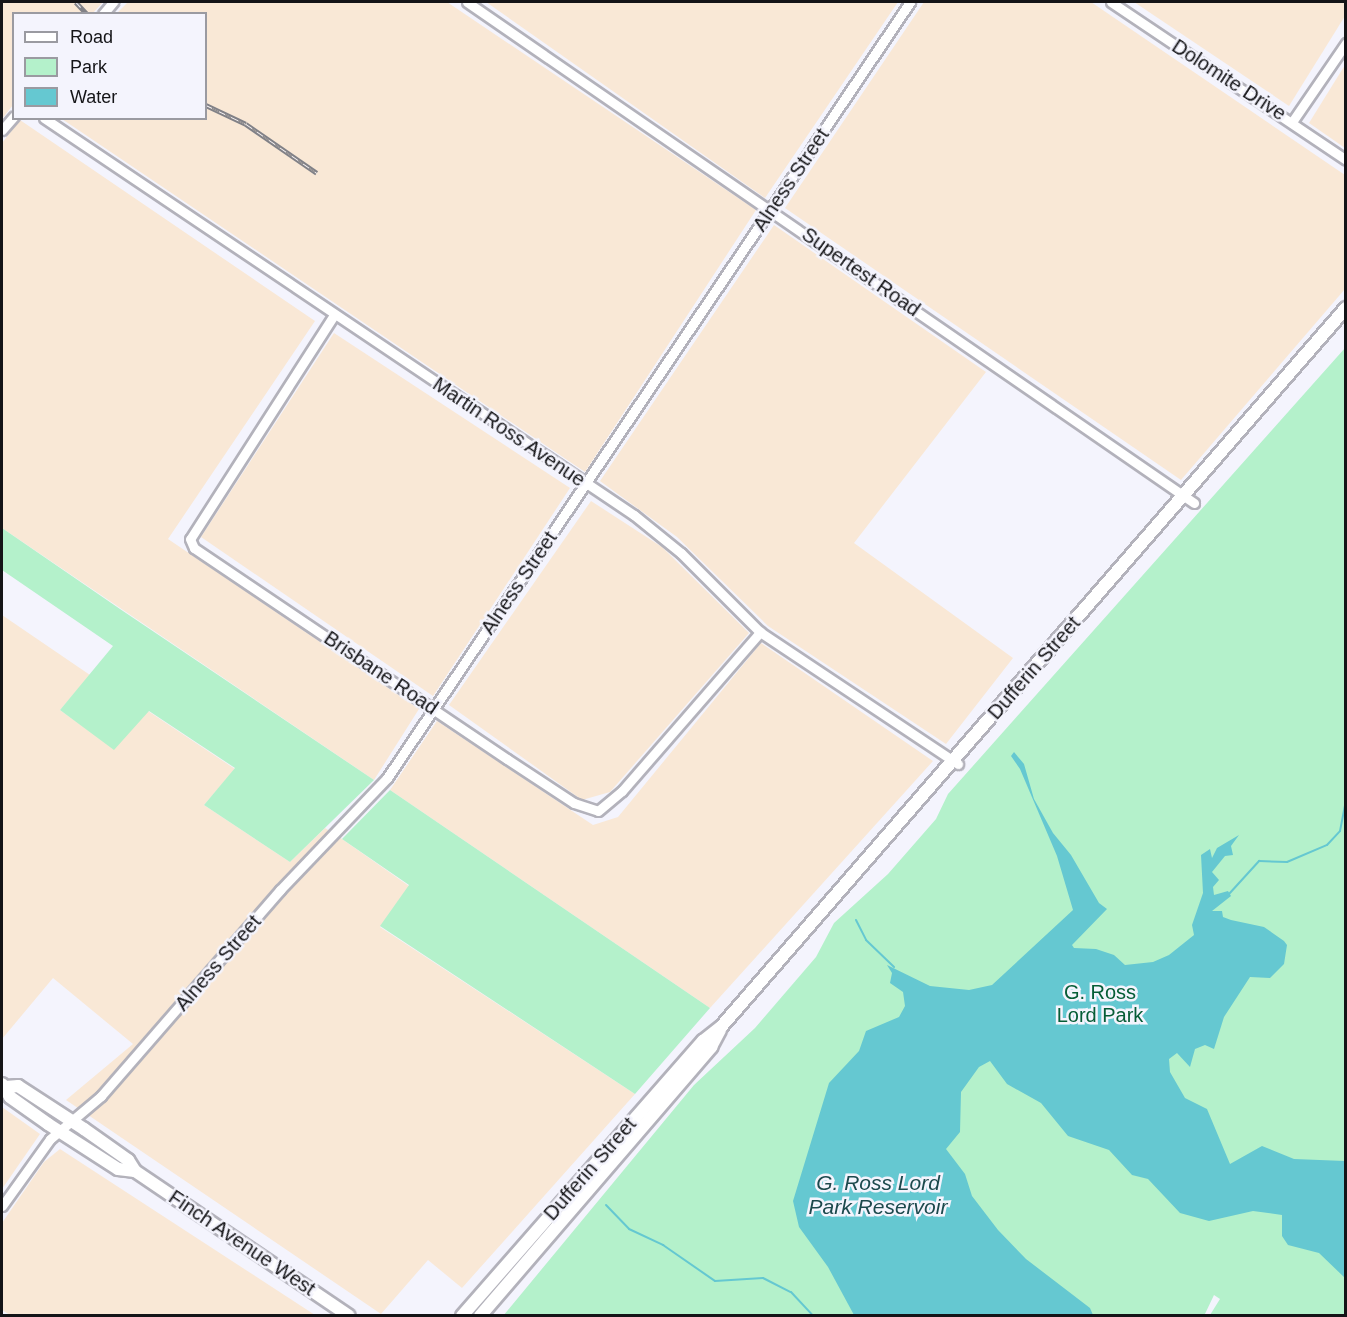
<!DOCTYPE html>
<style>
body{margin:0}
#map{position:relative;width:1347px;height:1317px;overflow:hidden;background:#f4f4fd;font-family:Helvetica,sans-serif}
div>[style]{position:absolute}
.industrial>*{inset:0;background:#f9e8d6}
.green>*{inset:0;background:#b4f1cb}
.water>*{inset:0;background:#65c8d1}
.stream>*{height:2px;margin:-1px;padding:0 1px;transform-origin:1px;border-radius:1px;background:#65c8d1}
.roads{filter:drop-shadow(2px 0 #b3b2bb) drop-shadow(-2px 0 #b3b2bb) drop-shadow(0 2px #b3b2bb) drop-shadow(0 -2px #b3b2bb)}
.street>*{height:9px;margin:-4.5px;padding:0 4.5px;transform-origin:4.5px;border-radius:4.5px;background:#fff}
.secondary>*{height:12px;margin:-6px;padding:0 6px;transform-origin:6px;border-radius:6px;background:#fff}
.rail>*{height:4.5px;margin-top:-2.25px;transform-origin:0;background:repeating-linear-gradient(90deg,#f4f4fd 0 7px,#818187 0 14px);box-sizing:border-box;border-block:2px solid #818187}
span{translate:-50% -50%;white-space:nowrap;text-align:center;line-height:1.15;-webkit-text-stroke:5px #f4f4fd;paint-order:stroke}
.street-label{font-size:20px;color:#141417}
.park-label{font-size:20px;color:#065d37}
.water-label{font-size:21px;color:#1c494d;font-style:italic}
.frame{position:absolute;inset:0;border:3px solid #141417;pointer-events:none}
.legend{position:absolute;left:12px;top:12px;width:195px;height:108px;box-sizing:border-box;background:#f4f4fd;border:2px solid #9a9aa1;margin:0;padding:8px 10px;list-style:none;font-size:18px;color:#141417}
.legend li{display:flex;align-items:center;gap:12px;height:30px}
.legend b{width:30px;border:2px solid #9a9aa1}
</style>
<div id="map">
<div class="industrial">
<i style="clip-path:polygon(2px 2px,103px 2px,93px 13px,14px 14px,13px 105px,2px 119px)"></i>
<i style="clip-path:polygon(128px 2px,447px 2px,756px 210px,585px 472px,62px 119px,206px 118px,206px 14px,117px 13px)"></i>
<i style="clip-path:polygon(486px 2px,898px 2px,765px 198px)"></i>
<i style="clip-path:polygon(924px 2px,1091px 2px,1345px 175px,1345px 289px,1181px 480px,785px 208px)"></i>
<i style="clip-path:polygon(1134px 2px,1345px 2px,1345px 16px,1289px 106px)"></i>
<i style="clip-path:polygon(1345px 65px,1345px 148px,1309px 123px)"></i>
<i style="clip-path:polygon(20px 120px,315px 321px,168px 539px,419px 709px,374px 780px,2px 528px,2px 143px)"></i>
<i style="clip-path:polygon(774px 225px,986px 372px,854px 543px,1013px 658px,946px 744px,768px 626px,677px 537px,600px 481px)"></i>
<i style="clip-path:polygon(334px 333px,570px 488px,433px 696px,201px 537px)"></i>
<i style="clip-path:polygon(591px 501px,662px 547px,749px 633px,610px 792px,582px 800px,449px 705px)"></i>
<i style="clip-path:polygon(2px 615px,90px 675px,60px 710px,114px 749px,148px 711px,235px 769px,204px 805px,290px 862px,325px 828px,342px 839px,409px 886px,380px 927px,635px 1094px,462px 1288px,428px 1260px,381px 1314px,66px 1100px,133px 1044px,53px 978px,2px 1039px)"></i>
<i style="clip-path:polygon(761px 643px,933px 761px,710px 1008px,390px 790px,437px 721px,593px 825px,618px 817px)"></i>
<i style="clip-path:polygon(2px 1107px,40px 1134px,2px 1189px)"></i>
<i style="clip-path:polygon(60px 1149px,315px 1315px,10px 1315px,2px 1310px,2px 1223px,44px 1162px)"></i>
</div>
<div class="green">
<i style="clip-path:polygon(1345px 348px,1345px 1315px,1210px 1315px,1220px 1299px,1214px 1295px,1204px 1316px,503px 1316px,694px 1085px,755px 1028px,816px 957px,834px 923px,888px 874px,936px 819px,948px 794px)"></i>
<i style="clip-path:polygon(2px 528px,120px 609px,374px 780px,290px 862px,204px 805px,235px 768px,149px 711px,114px 750px,60px 710px,113px 646px,2px 570px)"></i>
<i style="clip-path:polygon(390px 790px,710px 1008px,635px 1094px,380px 926px,409px 885px,342px 839px)"></i>
</div>
<div class="water">
<i style="clip-path:polygon(1014px 752px,1024px 764px,1034px 799px,1053px 833px,1071px 855px,1099px 903px,1107px 909px,1072px 945px,1074px 948px,1096px 949px,1114px 955px,1125px 965px,1153px 962px,1169px 955px,1194px 935px,1192px 925px,1203px 893px,1201px 855px,1210px 849px,1212px 858px,1217px 848px,1239px 835px,1231px 846px,1233px 855px,1225px 856px,1212px 872px,1219px 880px,1213px 887px,1214px 895px,1228px 891px,1231px 896px,1212px 911px,1222px 911px,1223px 917px,1231px 920px,1264px 927px,1284px 941px,1287px 945px,1284px 964px,1270px 978px,1250px 977px,1224px 1017px,1214px 1049px,1205px 1045px,1195px 1049px,1190px 1067px,1177px 1053px,1169px 1059px,1170px 1072px,1185px 1098px,1207px 1109px,1230px 1164px,1262px 1146px,1294px 1159px,1345px 1161px,1345px 1278px,1319px 1253px,1288px 1245px,1282px 1236px,1282px 1215px,1253px 1211px,1209px 1221px,1180px 1213px,1148px 1179px,1132px 1175px,1109px 1150px,1068px 1136px,1041px 1103px,1007px 1084px,990px 1061px,979px 1067px,961px 1092px,960px 1132px,946px 1149px,965px 1174px,972px 1196px,998px 1230px,1026px 1259px,1090px 1308px,1093px 1315px,854px 1315px,828px 1267px,799px 1227px,793px 1201px,829px 1083px,859px 1051px,866px 1031px,899px 1017px,905px 1006px,903px 992px,890px 983px,892px 973px,887px 965px,930px 986px,969px 990px,992px 985px,1073px 910px,1057px 856px,1020px 769px,1011px 756px)"></i>
</div>
<div class="stream">
<i style="left:1229px;top:894px;width:45px;rotate:-47.7deg"></i>
<i style="left:1259px;top:861px;width:28px;rotate:2deg"></i>
<i style="left:1287px;top:862px;width:43px;rotate:-23deg"></i>
<i style="left:1327px;top:845px;width:19px;rotate:-47deg"></i>
<i style="left:1340px;top:831px;width:33px;rotate:-79deg"></i>
<i style="left:856px;top:920px;width:22px;rotate:63deg"></i>
<i style="left:866px;top:940px;width:39px;rotate:44deg"></i>
<i style="left:606px;top:1205px;width:33px;rotate:46deg"></i>
<i style="left:629px;top:1229px;width:38px;rotate:25deg"></i>
<i style="left:663px;top:1245px;width:63px;rotate:34.7deg"></i>
<i style="left:715px;top:1281px;width:48px;rotate:-3.6deg"></i>
<i style="left:763px;top:1278px;width:31px;rotate:27deg"></i>
<i style="left:791px;top:1292px;width:33px;rotate:47deg"></i>
</div>
<div class="roads">
<div class="street">
<i style="left:467px;top:2px;width:883px;rotate:34.57deg"></i>
<i style="left:1111px;top:2px;width:283px;rotate:33.9deg"></i>
<i style="left:103px;top:14px;width:16px;rotate:-50deg"></i>
<i style="left:44px;top:118px;width:711px;rotate:33.94deg"></i>
<i style="left:634px;top:515px;width:60px;rotate:39deg"></i>
<i style="left:681px;top:553px;width:112px;rotate:45deg"></i>
<i style="left:760px;top:632px;width:238px;rotate:33.7deg"></i>
<i style="left:1292px;top:122px;width:96px;rotate:-55.6deg"></i>
<i style="left:2px;top:130px;width:18px;rotate:-49deg"></i>
<i style="left:334px;top:315px;width:266px;rotate:122.7deg"></i>
<i style="left:190px;top:539px;width:10px;rotate:66deg"></i>
<i style="left:194px;top:548px;width:377px;rotate:34deg"></i>
<i style="left:507px;top:759px;width:80px;rotate:33.3deg"></i>
<i style="left:574px;top:803px;width:25px;rotate:18deg"></i>
<i style="left:598px;top:811px;width:31px;rotate:-40deg"></i>
<i style="left:622px;top:791px;width:211px;rotate:-49deg"></i>
<i style="left:2px;top:1206px;width:82px;rotate:-54.4deg"></i>
<i style="left:50px;top:1139px;width:67px;rotate:-40.1deg"></i>
<i style="left:101px;top:1096px;width:273px;rotate:-49deg"></i>
<i style="left:280px;top:890px;width:155px;rotate:-46.3deg"></i>
<i style="left:387px;top:778px;width:936px;rotate:-56.02deg"></i>
</div>
<div class="secondary">
<i style="left:2px;top:1084px;width:15px;rotate:58deg"></i>
<i style="left:10px;top:1097px;width:47px;rotate:35.4deg"></i>
<i style="left:48px;top:1124px;width:83px;rotate:32.7deg"></i>
<i style="left:118px;top:1169px;width:17px;rotate:7deg"></i>
<i style="left:6px;top:1087px;width:12px;rotate:-5deg"></i>
<i style="left:18px;top:1086px;width:79px;rotate:33.1deg"></i>
<i style="left:84px;top:1129px;width:54px;rotate:35.2deg"></i>
<i style="left:128px;top:1160px;width:13px;rotate:58deg"></i>
<i style="left:135px;top:1171px;width:258px;rotate:34.1deg"></i>
<i style="left:462px;top:1316px;width:366px;rotate:-48.8deg"></i>
<i style="left:703px;top:1041px;width:23px;rotate:-38deg"></i>
<i style="left:721px;top:1027px;width:953px;rotate:-49deg"></i>
<i style="left:480px;top:1316px;width:355px;rotate:-49.3deg"></i>
<i style="left:711px;top:1047px;width:19px;rotate:-62deg"></i>
</div>
</div>
<div class="rail">
<i style="left:76px;top:2px;width:16px;rotate:47deg"></i>
<i style="left:206px;top:105px;width:44px;rotate:25.4deg"></i>
<i style="left:246px;top:124px;width:86px;rotate:34.6deg"></i>
</div>
<div class="street-label">
<span style="left:1229px;top:80px;rotate:33deg">Dolomite Drive</span>
<span style="left:791px;top:180px;rotate:-56deg">Alness Street</span>
<span style="left:861px;top:272px;rotate:35deg">Supertest Road</span>
<span style="left:509px;top:432px;rotate:34deg">Martin Ross Avenue</span>
<span style="left:519px;top:583px;rotate:-56deg">Alness Street</span>
<span style="left:1034px;top:668px;rotate:-49deg">Dufferin Street</span>
<span style="left:381px;top:673px;rotate:34deg">Brisbane Road</span>
<span style="left:218px;top:963px;rotate:-49deg">Alness Street</span>
<span style="left:590px;top:1169px;rotate:-49deg">Dufferin Street</span>
<span style="left:242px;top:1243px;rotate:34deg">Finch Avenue West</span>
</div>
<div class="park-label">
<span style="left:1100px;top:1004px">G. Ross<br>Lord Park</span>
</div>
<div class="water-label">
<span style="left:878px;top:1195px">G. Ross Lord<br>Park Reservoir</span>
</div>
<div class="frame"></div>
<ul class="legend">
<li><b style="height:8px;background:#fff"></b>Road</li>
<li><b style="height:16px;background:#b4f1cb"></b>Park</li>
<li><b style="height:16px;background:#65c8d1"></b>Water</li>
</ul>
</div>
